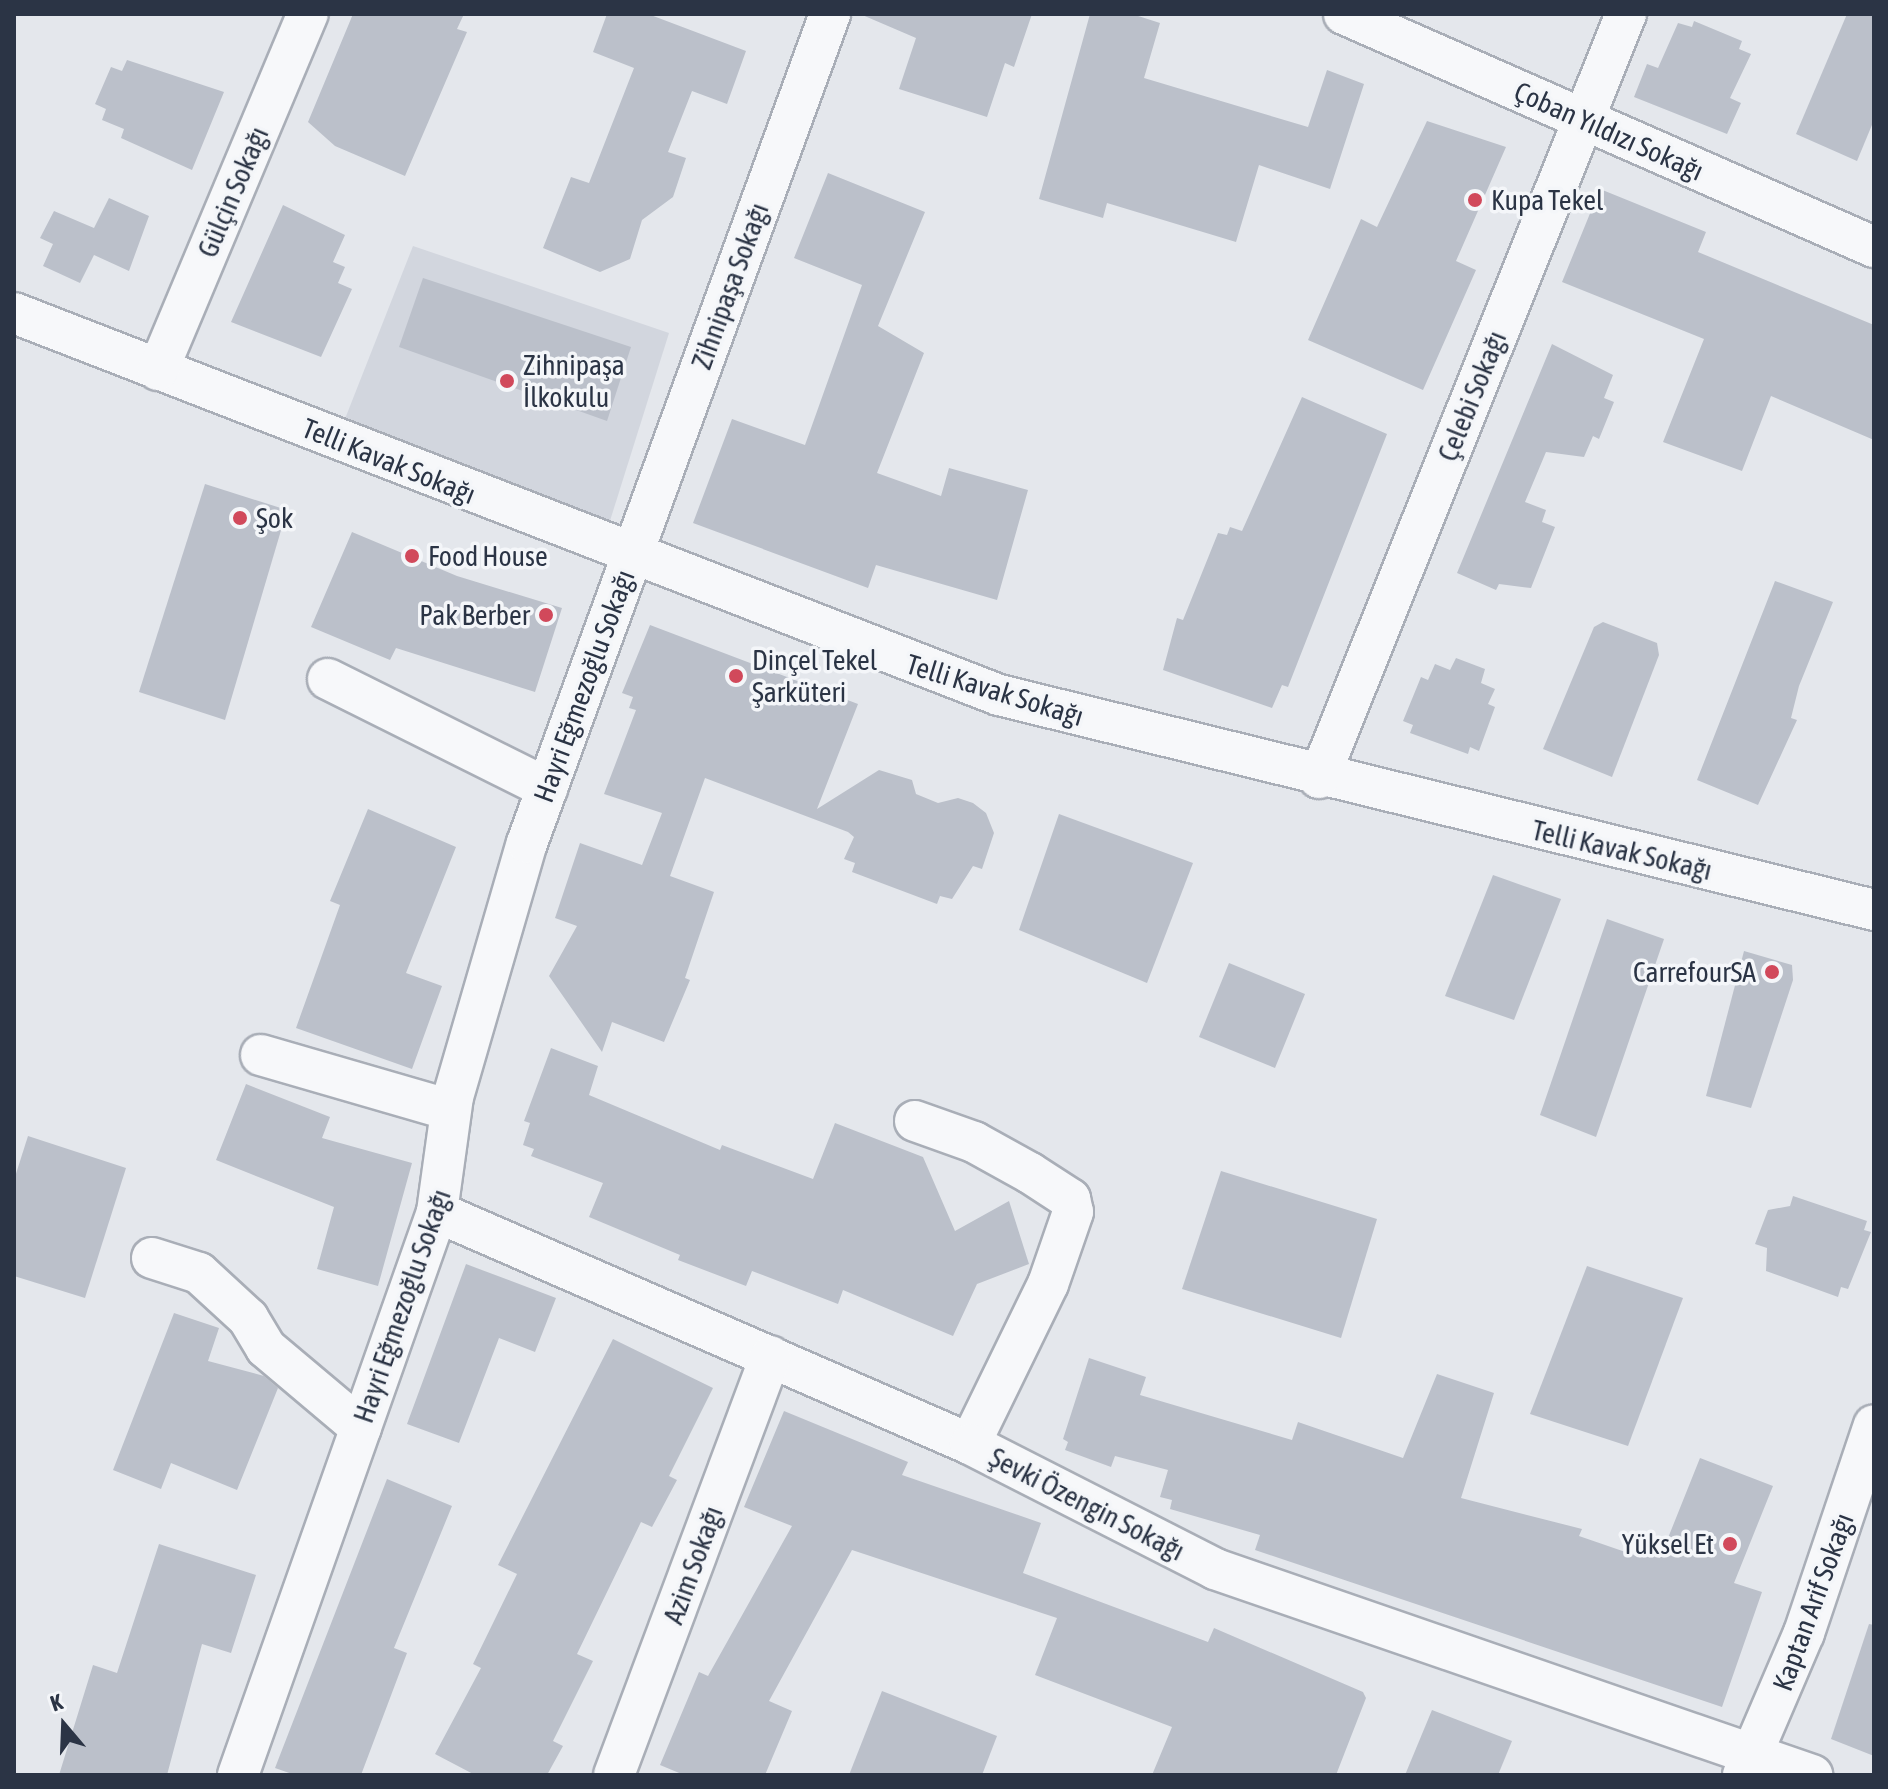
<!DOCTYPE html>
<meta charset="utf-8">
<style>
body{margin:0}
#map{position:relative;width:1888px;height:1789px;overflow:hidden;background:#e4e7ec;font-family:"Asap Condensed",sans-serif}
div>[style]{position:absolute}
.built>*{inset:0;background:#d2d6de}
.building>*{inset:0;background:#bbc0ca}
.roads{filter:drop-shadow(2px 0 #a9aeb7) drop-shadow(-2px 0 #a9aeb7) drop-shadow(0 2px #a9aeb7) drop-shadow(0 -2px #a9aeb7)}
.minor>*{height:40px;margin:-20px;padding:0 20px;transform-origin:20px;border-radius:20px;background:#f7f8fa}
.dots>*{width:22px;height:22px;translate:-50% -50%;box-sizing:border-box;border:4px solid #f4f6f9;border-radius:50%}
span{translate:-50% -50%;white-space:nowrap;text-align:center;line-height:1.15;-webkit-text-stroke:7px #f4f6f9;paint-order:stroke}
.street-label{font-size:28px;color:#2b3445}
.poi-label{font-size:28px;color:#2b3445}
.left{translate:0 -50%;text-align:left}
.right{translate:-100% -50%;text-align:right}
.frame{position:absolute;inset:0;border:16px solid #2b3445;pointer-events:none}
.north{position:absolute;left:24px;top:1685px;width:80px;height:80px;-webkit-text-stroke:6px #f4f6f9;paint-order:stroke;rotate:341deg;font-size:22px;font-weight:700;line-height:32px;text-align:center;color:#2b3445}
.north::after{content:'';display:block;margin:auto;width:28px;height:36px;background:#2b3445;clip-path:polygon(50% 0,100% 100%,50% 72%,0 100%)}
</style>
<div id="map">
<div class="built">
<i style="clip-path:polygon(413px 246px,669px 333px,609px 524px,341px 429px)"></i>
</div>
<div class="building">
<i style="clip-path:polygon(353px 14px,464px 14px,457px 29px,467px 32px,405px 176px,335px 146px,308px 122px)"></i>
<i style="clip-path:polygon(607px 14px,648px 14px,746px 51px,727px 104px,692px 91px,668px 152px,686px 158px,673px 197px,642px 220px,630px 259px,600px 272px,543px 248px,571px 177px,589px 183px,634px 68px,593px 52px)"></i>
<i style="clip-path:polygon(860px 14px,1032px 14px,1014px 67px,1005px 63px,987px 117px,899px 89px,916px 38px)"></i>
<i style="clip-path:polygon(1090px 14px,1132px 14px,1160px 23px,1144px 78px,1308px 127px,1327px 70px,1364px 84px,1330px 189px,1259px 165px,1236px 242px,1107px 203px,1103px 218px,1039px 199px)"></i>
<i style="clip-path:polygon(1847px 14px,1874px 14px,1874px 120px,1857px 161px,1796px 134px)"></i>
<i style="clip-path:polygon(1694px 21px,1742px 41px,1739px 49px,1751px 54px,1730px 98px,1741px 103px,1727px 134px,1634px 97px,1647px 64px,1658px 68px,1678px 23px,1692px 27px)"></i>
<i style="clip-path:polygon(127px 60px,224px 92px,192px 170px,121px 138px,124px 129px,102px 120px,106px 109px,95px 104px,111px 67px,122px 71px)"></i>
<i style="clip-path:polygon(1427px 121px,1506px 147px,1456px 261px,1476px 270px,1423px 390px,1308px 340px,1361px 219px,1377px 227px)"></i>
<i style="clip-path:polygon(828px 173px,925px 212px,878px 326px,924px 353px,877px 473px,941px 496px,949px 468px,1028px 490px,997px 600px,876px 565px,868px 588px,693px 523px,732px 419px,805px 445px,862px 285px,794px 258px)"></i>
<i style="clip-path:polygon(1600px 189px,1706px 232px,1698px 252px,1874px 325px,1874px 440px,1771px 396px,1742px 471px,1663px 442px,1704px 339px,1562px 282px)"></i>
<i style="clip-path:polygon(109px 198px,149px 216px,129px 271px,94px 255px,80px 283px,43px 266px,53px 244px,40px 238px,54px 211px,94px 228px)"></i>
<i style="clip-path:polygon(283px 205px,345px 235px,333px 262px,345px 267px,338px 283px,352px 289px,321px 357px,231px 322px)"></i>
<i style="clip-path:polygon(423px 278px,631px 347px,607px 421px,399px 347px)"></i>
<i style="clip-path:polygon(1552px 344px,1613px 375px,1604px 398px,1614px 402px,1599px 439px,1593px 436px,1584px 457px,1546px 452px,1525px 502px,1546px 510px,1542px 522px,1555px 527px,1531px 588px,1499px 584px,1496px 590px,1457px 573px)"></i>
<i style="clip-path:polygon(1302px 397px,1387px 434px,1288px 687px,1282px 685px,1272px 708px,1163px 670px,1177px 618px,1183px 620px,1218px 533px,1227px 535px,1230px 527px,1242px 531px)"></i>
<i style="clip-path:polygon(205px 484px,287px 510px,225px 720px,139px 692px)"></i>
<i style="clip-path:polygon(352px 532px,457px 576px,562px 608px,535px 692px,396px 648px,390px 660px,311px 627px)"></i>
<i style="clip-path:polygon(1775px 581px,1833px 602px,1799px 686px,1791px 718px,1797px 720px,1758px 805px,1697px 780px)"></i>
<i style="clip-path:polygon(1603px 622px,1657px 643px,1659px 655px,1612px 777px,1543px 749px,1594px 627px)"></i>
<i style="clip-path:polygon(650px 625px,858px 704px,817px 809px,879px 770px,912px 780px,916px 794px,938px 803px,958px 798px,973px 803px,986px 813px,994px 833px,982px 869px,973px 866px,952px 899px,940px 896px,937px 904px,852px 872px,855px 863px,844px 859px,854px 837px,848px 832px,705px 778px,670px 876px,714px 892px,685px 978px,690px 980px,664px 1042px,612px 1022px,602px 1052px,549px 976px,577px 926px,555px 918px,580px 843px,642px 865px,662px 813px,604px 794px,636px 710px,629px 708px,633px 697px,622px 693px)"></i>
<i style="clip-path:polygon(1456px 658px,1485px 669px,1481px 683px,1495px 689px,1488px 704px,1495px 707px,1479px 751px,1470px 747px,1468px 754px,1410px 733px,1413px 725px,1403px 721px,1421px 677px,1428px 680px,1435px 664px,1450px 670px)"></i>
<i style="clip-path:polygon(368px 809px,456px 847px,406px 973px,442px 986px,412px 1069px,296px 1028px,340px 905px,330px 901px)"></i>
<i style="clip-path:polygon(1059px 814px,1193px 863px,1147px 983px,1019px 930px)"></i>
<i style="clip-path:polygon(1493px 875px,1561px 899px,1514px 1020px,1445px 996px)"></i>
<i style="clip-path:polygon(1607px 919px,1664px 939px,1596px 1137px,1540px 1115px)"></i>
<i style="clip-path:polygon(1744px 951px,1792px 965px,1793px 980px,1751px 1108px,1706px 1096px)"></i>
<i style="clip-path:polygon(1229px 963px,1305px 994px,1275px 1068px,1199px 1037px)"></i>
<i style="clip-path:polygon(551px 1048px,598px 1066px,589px 1095px,720px 1150px,722px 1145px,813px 1179px,835px 1123px,923px 1157px,955px 1231px,1009px 1201px,1029px 1264px,977px 1284px,953px 1336px,843px 1290px,838px 1304px,752px 1271px,746px 1286px,678px 1260px,680px 1255px,589px 1217px,603px 1183px,531px 1156px,534px 1149px,523px 1145px,530px 1123px,524px 1121px)"></i>
<i style="clip-path:polygon(246px 1084px,330px 1117px,322px 1138px,412px 1163px,378px 1286px,317px 1269px,334px 1207px,216px 1160px)"></i>
<i style="clip-path:polygon(28px 1136px,126px 1168px,85px 1298px,14px 1276px,14px 1180px)"></i>
<i style="clip-path:polygon(1221px 1171px,1377px 1219px,1341px 1338px,1182px 1289px)"></i>
<i style="clip-path:polygon(1793px 1196px,1867px 1221px,1864px 1230px,1871px 1232px,1848px 1289px,1841px 1287px,1838px 1297px,1766px 1271px,1767px 1248px,1755px 1244px,1768px 1210px,1790px 1206px)"></i>
<i style="clip-path:polygon(466px 1264px,556px 1298px,535px 1352px,499px 1338px,459px 1443px,407px 1424px)"></i>
<i style="clip-path:polygon(1587px 1266px,1683px 1298px,1628px 1446px,1530px 1414px)"></i>
<i style="clip-path:polygon(174px 1313px,219px 1328px,208px 1361px,264px 1376px,278px 1388px,237px 1490px,171px 1463px,161px 1489px,113px 1470px)"></i>
<i style="clip-path:polygon(613px 1339px,713px 1388px,669px 1476px,677px 1480px,652px 1527px,641px 1522px,577px 1654px,593px 1661px,553px 1741px,563px 1746px,547px 1775px,475px 1775px,435px 1754px,481px 1668px,473px 1664px,517px 1574px,498px 1565px)"></i>
<i style="clip-path:polygon(1089px 1358px,1146px 1377px,1140px 1395px,1292px 1440px,1298px 1422px,1403px 1458px,1437px 1374px,1494px 1393px,1461px 1498px,1582px 1529px,1579px 1536px,1637px 1556px,1639px 1550px,1660px 1558px,1700px 1458px,1773px 1486px,1734px 1583px,1762px 1592px,1722px 1707px,1255px 1550px,1260px 1535px,1170px 1509px,1172px 1500px,1160px 1497px,1168px 1470px,1115px 1456px,1111px 1467px,1065px 1450px,1068px 1442px,1063px 1439px)"></i>
<i style="clip-path:polygon(784px 1411px,908px 1462px,902px 1475px,1041px 1523px,1023px 1573px,1208px 1642px,1214px 1628px,1363px 1692px,1366px 1698px,1336px 1775px,1152px 1775px,1172px 1727px,1035px 1675px,1057px 1618px,852px 1550px,769px 1701px,792px 1711px,765px 1775px,684px 1775px,660px 1765px,699px 1672px,708px 1676px,792px 1526px,744px 1507px)"></i>
<i style="clip-path:polygon(387px 1479px,452px 1506px,394px 1648px,407px 1653px,361px 1775px,295px 1775px,275px 1768px)"></i>
<i style="clip-path:polygon(159px 1544px,256px 1575px,231px 1653px,202px 1644px,167px 1775px,59px 1775px,93px 1665px,117px 1673px)"></i>
<i style="clip-path:polygon(1869px 1624px,1874px 1625px,1874px 1756px,1831px 1739px)"></i>
<i style="clip-path:polygon(882px 1691px,997px 1736px,982px 1775px,849px 1775px)"></i>
<i style="clip-path:polygon(1432px 1710px,1512px 1741px,1498px 1775px,1405px 1775px)"></i>
</div>
<div class="roads">
<div class="minor">
<i style="left:1344px;top:14px;width:579px;rotate:23.73deg"></i>
<i style="left:14px;top:313px;width:1056px;rotate:21.2deg"></i>
<i style="left:999px;top:695px;width:901px;rotate:13.8deg"></i>
<i style="left:158px;top:370px;width:386px;rotate:-67.2deg"></i>
<i style="left:328px;top:679px;width:245px;rotate:26.5deg"></i>
<i style="left:1319px;top:778px;width:823px;rotate:-68.11deg"></i>
<i style="left:261px;top:1055px;width:197px;rotate:16.2deg"></i>
<i style="left:915px;top:1121px;width:63px;rotate:19.6deg"></i>
<i style="left:974px;top:1142px;width:64px;rotate:29deg"></i>
<i style="left:1030px;top:1173px;width:48px;rotate:33deg"></i>
<i style="left:1070px;top:1199px;width:13px;rotate:77deg"></i>
<i style="left:1073px;top:1212px;width:76px;rotate:109.1deg"></i>
<i style="left:1048px;top:1284px;width:178px;rotate:116deg"></i>
<i style="left:437px;top:1212px;width:581px;rotate:23.52deg"></i>
<i style="left:970px;top:1444px;width:275px;rotate:27deg"></i>
<i style="left:1215px;top:1569px;width:632px;rotate:19.04deg"></i>
<i style="left:152px;top:1258px;width:49px;rotate:17.7deg"></i>
<i style="left:199px;top:1273px;width:67px;rotate:42.6deg"></i>
<i style="left:248px;top:1318px;width:35px;rotate:59deg"></i>
<i style="left:266px;top:1348px;width:124px;rotate:40.1deg"></i>
<i style="left:238px;top:1775px;width:597px;rotate:-70.53deg"></i>
<i style="left:437px;top:1212px;width:116px;rotate:-82.1deg"></i>
<i style="left:453px;top:1097px;width:265px;rotate:-73.8deg"></i>
<i style="left:527px;top:843px;width:883px;rotate:-69.92deg"></i>
<i style="left:614px;top:1775px;width:447px;rotate:-69.5deg"></i>
<i style="left:1743px;top:1775px;width:155px;rotate:-66.8deg"></i>
<i style="left:1804px;top:1633px;width:219px;rotate:-71.4deg"></i>
</div>
</div>
<div class="dots">
<i style="left:1475px;top:200px;background:#d1495b"></i>
<i style="left:507px;top:381px;background:#d1495b"></i>
<i style="left:240px;top:518px;background:#d1495b"></i>
<i style="left:412px;top:556px;background:#d1495b"></i>
<i style="left:546px;top:615px;background:#d1495b"></i>
<i style="left:736px;top:676px;background:#d1495b"></i>
<i style="left:1772px;top:972px;background:#d1495b"></i>
<i style="left:1730px;top:1544px;background:#d1495b"></i>
</div>
<div class="street-label">
<span style="left:1609px;top:131px;rotate:24deg">Çoban Yıldızı Sokağı</span>
<span style="left:233px;top:192px;rotate:-67deg">Gülçin Sokağı</span>
<span style="left:730px;top:286px;rotate:-70deg">Zihnipaşa Sokağı</span>
<span style="left:1472px;top:396px;rotate:-68deg">Çelebi Sokağı</span>
<span style="left:389px;top:461px;rotate:22deg">Telli Kavak Sokağı</span>
<span style="left:584px;top:686px;rotate:-70deg">Hayri Eğmezoğlu Sokağı</span>
<span style="left:995px;top:690px;rotate:17deg">Telli Kavak Sokağı</span>
<span style="left:1622px;top:850px;rotate:13deg">Telli Kavak Sokağı</span>
<span style="left:402px;top:1306px;rotate:-71deg">Hayri Eğmezoğlu Sokağı</span>
<span style="left:1087px;top:1504px;rotate:27deg">Şevki Özengin Sokağı</span>
<span style="left:693px;top:1565px;rotate:-70deg">Azim Sokağı</span>
<span style="left:1813px;top:1602px;rotate:-70deg">Kaptan Arif Sokağı</span>
</div>
<div class="poi-label">
<span class="left" style="left:1491px;top:200px">Kupa Tekel</span>
<span class="left" style="left:523px;top:381px">Zihnipaşa<br>İlkokulu</span>
<span class="left" style="left:256px;top:518px">Şok</span>
<span class="left" style="left:428px;top:556px">Food House</span>
<span class="right" style="left:530px;top:615px">Pak Berber</span>
<span class="left" style="left:752px;top:676px">Dinçel Tekel<br>Şarküteri</span>
<span class="right" style="left:1756px;top:972px">CarrefourSA</span>
<span class="right" style="left:1714px;top:1544px">Yüksel Et</span>
</div>
<div class="frame"></div>
<div class="north">K</div>
</div>
